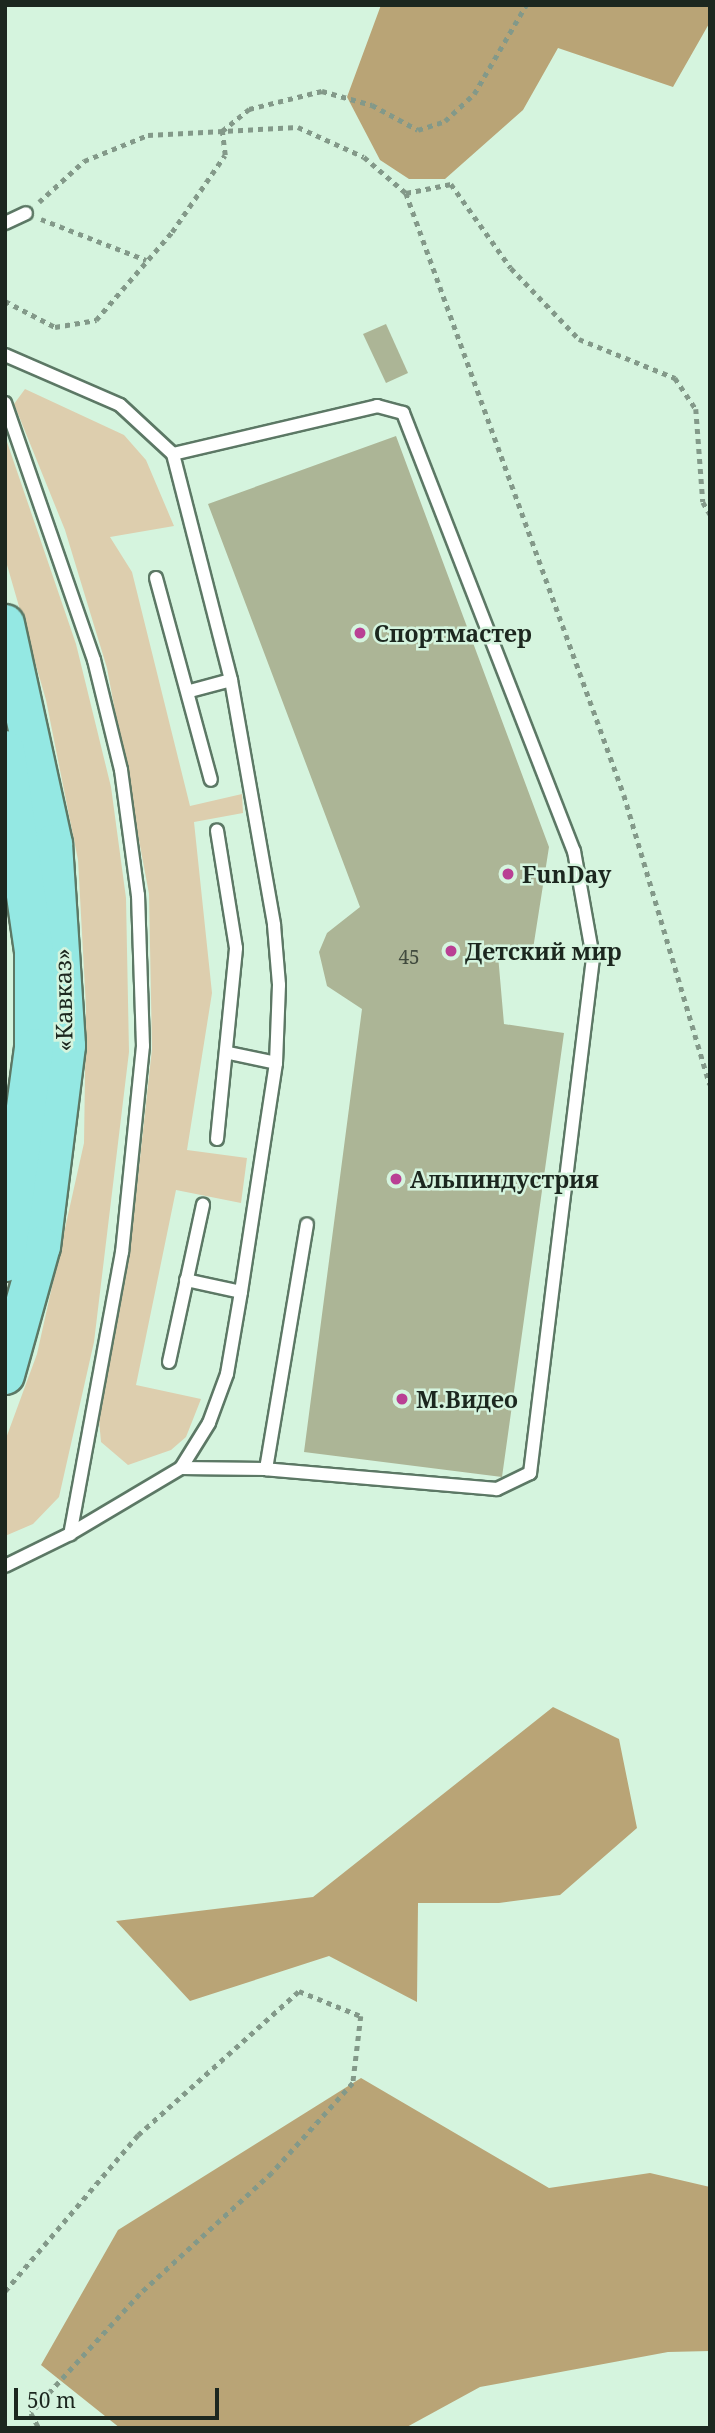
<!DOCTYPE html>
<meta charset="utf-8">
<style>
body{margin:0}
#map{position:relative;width:715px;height:2433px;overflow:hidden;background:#d5f4de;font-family:"Noto Serif",serif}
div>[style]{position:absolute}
.green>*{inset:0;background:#ddceae}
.forest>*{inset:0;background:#b9a476}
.building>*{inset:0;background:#acb596}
.path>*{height:4.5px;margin-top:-2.25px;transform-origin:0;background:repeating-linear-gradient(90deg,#839989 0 5px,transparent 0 10px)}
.roads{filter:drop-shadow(2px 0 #5c7865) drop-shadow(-2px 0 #5c7865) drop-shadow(0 2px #5c7865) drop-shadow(0 -2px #5c7865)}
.lane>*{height:12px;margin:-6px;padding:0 6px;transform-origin:6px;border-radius:6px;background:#fff}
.primary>*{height:38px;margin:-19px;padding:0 19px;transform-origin:19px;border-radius:19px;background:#94e8e3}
.dots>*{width:19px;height:19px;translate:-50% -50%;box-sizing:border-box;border:4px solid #d5f4de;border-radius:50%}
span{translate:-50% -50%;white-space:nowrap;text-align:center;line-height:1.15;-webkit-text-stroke:5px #d5f4de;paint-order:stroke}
.number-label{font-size:19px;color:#404a3d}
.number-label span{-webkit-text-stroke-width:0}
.poi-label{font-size:23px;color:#1c271f;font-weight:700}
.left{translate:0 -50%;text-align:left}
.street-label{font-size:23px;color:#1c271f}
.frame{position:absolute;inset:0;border:7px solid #1c271f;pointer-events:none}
.scale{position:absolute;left:14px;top:2388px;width:205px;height:32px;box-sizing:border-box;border:4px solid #1c271f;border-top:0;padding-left:9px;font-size:21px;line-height:24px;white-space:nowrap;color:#1c271f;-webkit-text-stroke:5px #d5f4de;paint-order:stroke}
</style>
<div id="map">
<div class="green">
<i style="clip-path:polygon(25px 389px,124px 435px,146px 460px,174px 526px,110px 537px,132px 572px,190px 806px,242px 794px,243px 813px,194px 822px,212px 993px,187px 1150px,247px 1158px,241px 1203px,176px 1190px,136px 1385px,201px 1399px,186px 1437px,171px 1450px,128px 1465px,101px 1442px,99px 1420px,129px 1258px,152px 1049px,149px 894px,107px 668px,65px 530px,14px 404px)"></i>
<i style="clip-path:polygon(5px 436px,76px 644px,111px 787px,126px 898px,129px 1052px,94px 1342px,59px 1497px,33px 1524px,5px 1536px,5px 1441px,37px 1354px,84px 1143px,86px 1007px,78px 860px,46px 700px,5px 558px)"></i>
</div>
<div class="forest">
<i style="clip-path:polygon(381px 5px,710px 5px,710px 22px,673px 87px,558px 48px,523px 110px,445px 179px,409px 179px,380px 160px,347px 97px)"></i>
<i style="clip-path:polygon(553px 1707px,619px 1739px,637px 1828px,560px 1895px,499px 1903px,418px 1903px,417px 2002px,329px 1956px,190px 2001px,116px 1921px,313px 1897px)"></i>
<i style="clip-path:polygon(361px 2078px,549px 2188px,650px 2173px,710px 2187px,710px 2351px,668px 2352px,480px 2387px,405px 2428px,120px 2428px,41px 2365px,118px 2230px)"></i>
</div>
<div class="building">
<i style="clip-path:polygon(386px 324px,408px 373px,386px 383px,363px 334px)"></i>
<i style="clip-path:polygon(396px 436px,549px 847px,533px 949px,498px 955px,504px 1024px,564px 1033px,502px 1477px,304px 1452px,362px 1009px,327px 986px,319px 952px,327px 933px,360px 907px,208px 504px)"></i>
</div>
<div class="path">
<i style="left:406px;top:193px;width:46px;rotate:-11.3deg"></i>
<i style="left:451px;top:184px;width:103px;rotate:54.5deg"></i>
<i style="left:511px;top:268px;width:98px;rotate:46.2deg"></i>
<i style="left:579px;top:339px;width:104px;rotate:22.1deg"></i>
<i style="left:675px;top:378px;width:37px;rotate:56deg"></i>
<i style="left:696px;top:409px;width:93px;rotate:85.7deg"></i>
<i style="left:703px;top:502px;width:14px;rotate:60deg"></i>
<i style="left:39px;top:202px;width:61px;rotate:-42.3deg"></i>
<i style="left:84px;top:161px;width:69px;rotate:-22.1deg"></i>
<i style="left:148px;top:135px;width:150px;rotate:-3.1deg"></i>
<i style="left:298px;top:127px;width:72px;rotate:24.4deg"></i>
<i style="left:364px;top:157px;width:55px;rotate:40.6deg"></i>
<i style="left:406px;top:193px;width:640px;rotate:70.09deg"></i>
<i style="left:624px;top:795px;width:302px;rotate:73.5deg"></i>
<i style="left:41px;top:219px;width:113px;rotate:21.3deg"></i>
<i style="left:5px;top:301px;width:56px;rotate:27.5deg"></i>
<i style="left:55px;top:327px;width:42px;rotate:-9.7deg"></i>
<i style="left:96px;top:320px;width:116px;rotate:-49.2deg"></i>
<i style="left:172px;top:232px;width:93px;rotate:-55.5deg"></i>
<i style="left:225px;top:155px;width:24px;rotate:-97deg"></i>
<i style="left:222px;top:131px;width:35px;rotate:-39deg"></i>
<i style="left:249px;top:109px;width:75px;rotate:-13.9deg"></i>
<i style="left:322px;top:91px;width:52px;rotate:15.6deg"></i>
<i style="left:372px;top:105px;width:52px;rotate:28.5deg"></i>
<i style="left:418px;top:130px;width:28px;rotate:-18deg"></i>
<i style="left:445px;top:121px;width:40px;rotate:-43deg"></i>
<i style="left:474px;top:94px;width:103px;rotate:-59.7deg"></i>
<i style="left:5px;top:2291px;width:205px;rotate:-49.6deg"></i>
<i style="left:138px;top:2135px;width:216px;rotate:-41.8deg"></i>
<i style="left:299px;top:1991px;width:67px;rotate:22deg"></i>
<i style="left:361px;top:2016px;width:67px;rotate:96.8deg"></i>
<i style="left:353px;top:2083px;width:121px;rotate:132deg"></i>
<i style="left:272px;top:2173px;width:179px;rotate:137.5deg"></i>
<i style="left:140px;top:2294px;width:161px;rotate:132.5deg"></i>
<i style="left:31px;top:2413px;width:17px;rotate:62deg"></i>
</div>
<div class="roads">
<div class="lane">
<i style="left:5px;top:223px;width:23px;rotate:-25deg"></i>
<i style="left:5px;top:355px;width:125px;rotate:23.5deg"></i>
<i style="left:120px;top:405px;width:72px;rotate:42.8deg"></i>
<i style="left:173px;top:454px;width:233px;rotate:75.6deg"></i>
<i style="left:231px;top:680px;width:249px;rotate:80deg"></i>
<i style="left:274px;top:925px;width:60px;rotate:85.2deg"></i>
<i style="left:279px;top:985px;width:78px;rotate:92.2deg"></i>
<i style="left:276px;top:1063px;width:232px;rotate:98.7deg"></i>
<i style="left:241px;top:1292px;width:83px;rotate:99.7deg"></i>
<i style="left:227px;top:1374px;width:52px;rotate:110.2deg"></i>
<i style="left:209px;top:1423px;width:53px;rotate:121.9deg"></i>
<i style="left:181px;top:1468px;width:129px;rotate:149.3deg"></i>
<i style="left:5px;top:403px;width:272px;rotate:70.9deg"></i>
<i style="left:94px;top:660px;width:113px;rotate:76.2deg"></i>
<i style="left:121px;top:770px;width:126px;rotate:82.3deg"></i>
<i style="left:138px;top:895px;width:151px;rotate:88.1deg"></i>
<i style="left:143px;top:1046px;width:207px;rotate:95.8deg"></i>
<i style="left:122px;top:1252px;width:287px;rotate:100.4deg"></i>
<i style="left:70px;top:1534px;width:72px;rotate:153.8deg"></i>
<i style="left:173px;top:454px;width:210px;rotate:-13.2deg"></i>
<i style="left:377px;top:406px;width:27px;rotate:15deg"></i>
<i style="left:403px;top:413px;width:470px;rotate:68.7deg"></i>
<i style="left:574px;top:851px;width:109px;rotate:79.9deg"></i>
<i style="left:593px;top:958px;width:519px;rotate:96.97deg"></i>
<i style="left:530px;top:1473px;width:37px;rotate:154deg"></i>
<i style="left:497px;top:1489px;width:232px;rotate:-175.1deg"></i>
<i style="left:156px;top:578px;width:209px;rotate:74.8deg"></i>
<i style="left:190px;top:691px;width:42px;rotate:-15deg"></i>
<i style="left:229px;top:1053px;width:48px;rotate:12deg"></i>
<i style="left:217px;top:1139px;width:192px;rotate:-84.3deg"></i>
<i style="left:236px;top:948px;width:119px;rotate:-99.2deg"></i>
<i style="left:186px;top:1280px;width:56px;rotate:12.3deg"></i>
<i style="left:169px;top:1362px;width:161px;rotate:-77.8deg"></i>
<i style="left:181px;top:1468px;width:85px;rotate:0.7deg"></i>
<i style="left:266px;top:1469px;width:248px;rotate:-80.5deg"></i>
</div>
<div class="primary">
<i style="left:5px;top:624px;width:225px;rotate:77.7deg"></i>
<i style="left:53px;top:844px;width:202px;rotate:86.3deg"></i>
<i style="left:66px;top:1046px;width:202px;rotate:97.1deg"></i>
<i style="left:41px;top:1246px;width:134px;rotate:105.6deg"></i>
<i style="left:5px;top:750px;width:203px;rotate:81.8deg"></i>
<i style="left:34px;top:951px;width:97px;rotate:90deg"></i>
<i style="left:34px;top:1048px;width:216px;rotate:97.7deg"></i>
</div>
</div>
<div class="dots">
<i style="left:360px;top:633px;background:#b94094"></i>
<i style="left:508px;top:874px;background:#b94094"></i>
<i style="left:451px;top:951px;background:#b94094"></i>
<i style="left:396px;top:1179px;background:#b94094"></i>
<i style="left:402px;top:1399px;background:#b94094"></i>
</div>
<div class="number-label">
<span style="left:409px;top:958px">45</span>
</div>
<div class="poi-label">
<span class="left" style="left:374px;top:633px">Спортмастер</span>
<span class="left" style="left:522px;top:874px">FunDay</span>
<span class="left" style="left:465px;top:951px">Детский мир</span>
<span class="left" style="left:410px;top:1179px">Альпиндустрия</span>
<span class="left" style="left:416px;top:1399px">М.Видео</span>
</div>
<div class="street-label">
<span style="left:63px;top:1000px;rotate:-91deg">«Кавказ»</span>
</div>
<div class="frame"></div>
<div class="scale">50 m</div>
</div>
